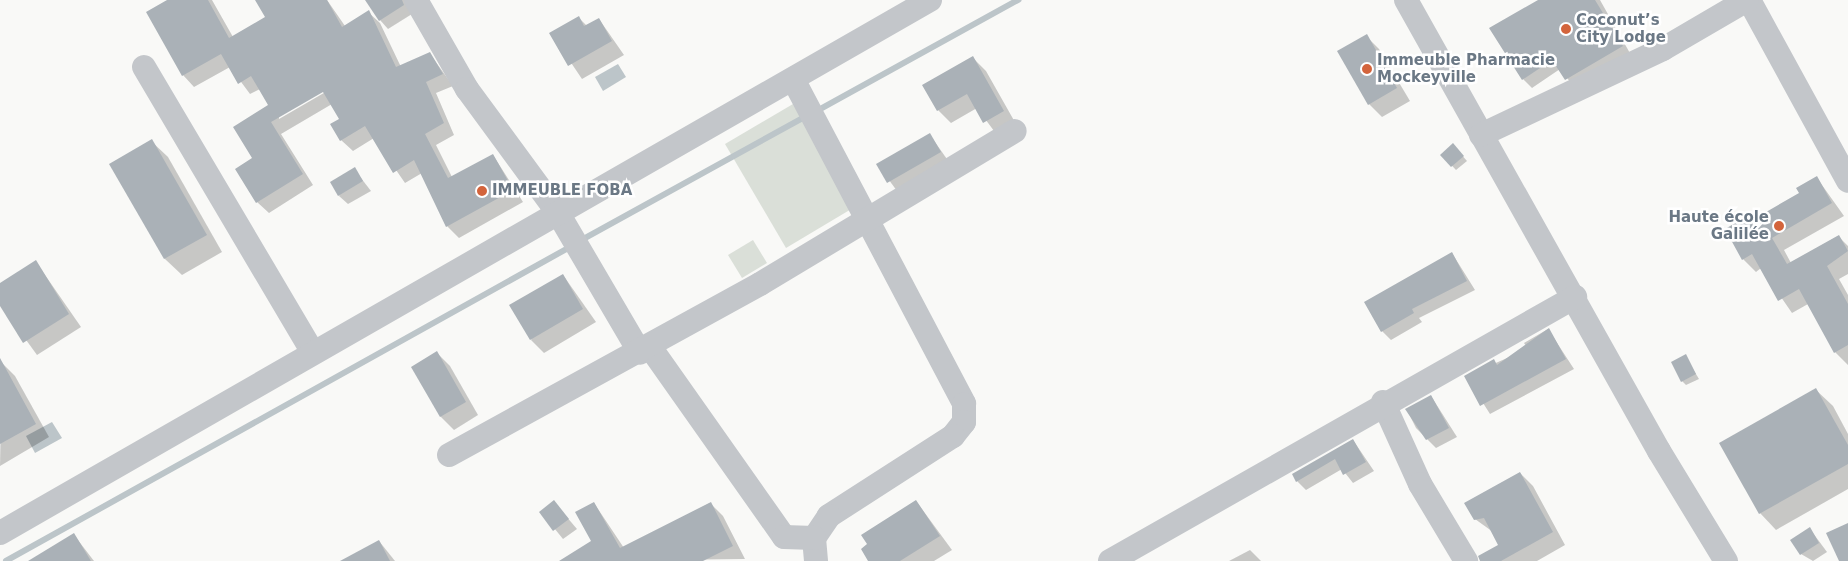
<!DOCTYPE html>
<meta charset="utf-8">
<style>
body{margin:0}
#map{position:relative;width:1848px;height:561px;overflow:hidden;background:#f9f9f7;font-family:"DejaVu Sans",sans-serif}
div>[style]{position:absolute}
.green>*{inset:0;background:#dadfd8}
.water>*{inset:0;background:#bcc5c9}
.shadow>*{inset:0;background:#0003}
.stream>*{height:5.5px;margin:-2.75px;padding:0 2.75px;transform-origin:2.75px;border-radius:2.75px;background:#bcc5c9}
.building>*{inset:0;background:#aab1b7}
.minor>*{height:24px;margin:-12px;padding:0 12px;transform-origin:12px;border-radius:12px;background:#c3c6ca}
.dots>*{width:14px;height:14px;translate:-50% -50%;box-sizing:border-box;border:2px solid #fff;border-radius:50%}
span{translate:-50% -50%;white-space:nowrap;text-align:center;line-height:1.15;-webkit-text-stroke:5px #fff;paint-order:stroke}
.poi-label{font-size:15px;color:#6b7885;font-weight:700}
.left{translate:0 -50%;text-align:left}
.right{translate:-100% -50%;text-align:right}
</style>
<div id="map">
<div class="green">
<i style="clip-path:polygon(793px 104px,853px 208px,786px 248px,725px 144px)"></i>
<i style="clip-path:polygon(753px 240px,767px 263px,742px 278px,728px 255px)"></i>
</div>
<div class="water">
<i style="clip-path:polygon(618px 64px,626px 77px,603px 91px,595px 77px)"></i>
<i style="clip-path:polygon(52px 422px,62px 438px,35px 453px,26px 436px)"></i>
</div>
<div class="shadow">
<i style="clip-path:polygon(evenodd,170px 0,212px 0,233px 37px,267px 17px,272px 0,327px 0,345px 26px,368px 12px,380px 23px,401px 67px,430px 54px,453px 86px,436px 93px,454px 135px,436px 145px,452px 177px,493px 155px,523px 202px,459px 238px,447px 226px,422px 173px,405px 183px,374px 138px,353px 151px,341px 140px,340px 119px,332px 104px,281px 134px,313px 185px,269px 213px,257px 202px,254px 159px,270px 105px,260px 89px,250px 94px,230px 67px,194px 87px,183px 75px,170px 0,328px 87px,329px 90px,279px 119px,279px 116px,328px 87px)"></i>
<i style="clip-path:polygon(375px 0,411px 0,412px 14px,388px 29px,380px 20px)"></i>
<i style="clip-path:polygon(1542px 0,1600px 0,1631px 55px,1575px 88px,1560px 69px,1532px 88px,1523px 79px)"></i>
<i style="clip-path:polygon(579px 18px,587px 26px,599px 19px,624px 55px,582px 79px,551px 33px)"></i>
<i style="clip-path:polygon(1366px 36px,1379px 49px,1410px 101px,1382px 117px,1369px 104px)"></i>
<i style="clip-path:polygon(973px 58px,986px 71px,1016px 124px,997px 135px,977px 108px,951px 123px,938px 110px)"></i>
<i style="clip-path:polygon(930px 135px,949px 162px,897px 191px,878px 165px)"></i>
<i style="clip-path:polygon(151px 141px,168px 157px,222px 252px,182px 275px,165px 259px,111px 164px)"></i>
<i style="clip-path:polygon(1453px 145px,1467px 161px,1456px 170px,1442px 155px)"></i>
<i style="clip-path:polygon(354px 169px,371px 191px,348px 204px,339px 196px)"></i>
<i style="clip-path:polygon(1817px 178px,1844px 216px,1784px 250px,1791px 263px,1838px 236px,1848px 246px,1848px 274px,1839px 279px,1848px 295px,1848px 365px,1835px 352px,1808px 304px,1792px 313px,1761px 268px,1756px 272px,1743px 259px,1744px 219px,1748px 223px,1801px 194px)"></i>
<i style="clip-path:polygon(1452px 253px,1475px 290px,1419px 318px,1422px 322px,1391px 340px,1382px 331px)"></i>
<i style="clip-path:polygon(36px 262px,81px 327px,37px 355px,0 304px,0 285px)"></i>
<i style="clip-path:polygon(563px 275px,596px 322px,544px 353px,531px 340px)"></i>
<i style="clip-path:polygon(1548px 329px,1574px 369px,1490px 414px,1466px 376px,1528px 349px,1524px 343px)"></i>
<i style="clip-path:polygon(437px 353px,450px 366px,478px 415px,454px 430px,441px 417px,413px 367px)"></i>
<i style="clip-path:polygon(1685px 356px,1699px 379px,1686px 385px,1682px 381px)"></i>
<i style="clip-path:polygon(2px 363px,15px 376px,49px 437px,0 466px)"></i>
<i style="clip-path:polygon(1816px 390px,1833px 406px,1848px 434px,1848px 489px,1776px 530px,1760px 513px)"></i>
<i style="clip-path:polygon(1431px 396px,1457px 437px,1436px 448px,1416px 428px,1407px 410px)"></i>
<i style="clip-path:polygon(1353px 440px,1374px 471px,1353px 483px,1342px 469px,1306px 490px,1297px 481px)"></i>
<i style="clip-path:polygon(1520px 473px,1533px 486px,1565px 545px,1537px 561px,1483px 561px,1500px 545px,1493px 532px,1475px 519px)"></i>
<i style="clip-path:polygon(916px 501px,952px 550px,934px 561px,870px 561px)"></i>
<i style="clip-path:polygon(554px 502px,577px 529px,563px 539px,541px 512px)"></i>
<i style="clip-path:polygon(594px 503px,624px 548px,710px 503px,723px 516px,745px 559px,572px 561px,593px 542px)"></i>
<i style="clip-path:polygon(1810px 529px,1827px 552px,1813px 561px,1801px 554px)"></i>
<i style="clip-path:polygon(74px 535px,94px 561px,34px 561px)"></i>
<i style="clip-path:polygon(379px 541px,395px 561px,354px 561px)"></i>
<i style="clip-path:polygon(1250px 550px,1261px 561px,1229px 561px)"></i>
</div>
<div class="stream">
<i style="left:817px;top:111px;width:230px;rotate:-28.9deg"></i>
<i style="left:580px;top:241px;width:258px;rotate:-28.9deg"></i>
<i style="left:6px;top:561px;width:648px;rotate:-29.1deg"></i>
</div>
<div class="building">
<i style="clip-path:polygon(167px 0,208px 0,229px 38px,265px 17px,255px 0,327px 0,342px 27px,369px 10px,396px 67px,430px 52px,443px 74px,426px 82px,444px 123px,425px 134px,448px 178px,493px 154px,513px 190px,446px 227px,414px 160px,393px 173px,365px 126px,340px 141px,330px 124px,339px 119px,323px 92px,271px 122px,303px 174px,256px 203px,235px 169px,252px 158px,233px 127px,268px 105px,251px 76px,238px 84px,221px 54px,182px 76px,146px 12px)"></i>
<i style="clip-path:polygon(365px 0,402px 0,404px 5px,379px 21px)"></i>
<i style="clip-path:polygon(1538px 0,1595px 0,1623px 46px,1565px 80px,1552px 60px,1522px 80px,1489px 28px)"></i>
<i style="clip-path:polygon(579px 16px,584px 26px,599px 18px,612px 41px,568px 66px,549px 33px)"></i>
<i style="clip-path:polygon(1367px 34px,1397px 88px,1368px 105px,1337px 51px)"></i>
<i style="clip-path:polygon(973px 56px,1004px 111px,983px 123px,967px 94px,937px 111px,922px 85px)"></i>
<i style="clip-path:polygon(930px 133px,941px 152px,887px 183px,876px 164px)"></i>
<i style="clip-path:polygon(152px 139px,207px 235px,164px 259px,109px 164px)"></i>
<i style="clip-path:polygon(1453px 143px,1464px 156px,1451px 167px,1440px 155px)"></i>
<i style="clip-path:polygon(355px 167px,363px 181px,338px 196px,330px 182px)"></i>
<i style="clip-path:polygon(1817px 176px,1832px 203px,1772px 238px,1787px 264px,1839px 235px,1848px 251px,1827px 266px,1848px 304px,1848px 345px,1834px 353px,1799px 289px,1778px 301px,1752px 254px,1742px 260px,1725px 229px,1744px 218px,1747px 223px,1799px 193px,1796px 188px)"></i>
<i style="clip-path:polygon(1452px 252px,1467px 281px,1412px 309px,1414px 313px,1381px 332px,1364px 302px)"></i>
<i style="clip-path:polygon(36px 260px,69px 314px,23px 343px,0 306px,0 283px)"></i>
<i style="clip-path:polygon(563px 274px,583px 309px,530px 340px,509px 305px)"></i>
<i style="clip-path:polygon(1549px 328px,1566px 359px,1480px 406px,1464px 376px,1494px 359px,1497px 365px)"></i>
<i style="clip-path:polygon(437px 351px,466px 402px,440px 417px,411px 367px)"></i>
<i style="clip-path:polygon(1686px 354px,1696px 374px,1681px 382px,1671px 362px)"></i>
<i style="clip-path:polygon(0 358px,36px 424px,0 444px)"></i>
<i style="clip-path:polygon(1816px 388px,1848px 445px,1848px 464px,1759px 514px,1719px 443px)"></i>
<i style="clip-path:polygon(1431px 395px,1449px 428px,1426px 440px,1405px 409px)"></i>
<i style="clip-path:polygon(1353px 439px,1366px 462px,1343px 475px,1335px 459px,1296px 482px,1292px 474px)"></i>
<i style="clip-path:polygon(1520px 472px,1553px 532px,1501px 561px,1480px 561px,1478px 556px,1498px 545px,1484px 518px,1474px 520px,1464px 503px)"></i>
<i style="clip-path:polygon(554px 500px,569px 519px,553px 531px,539px 512px)"></i>
<i style="clip-path:polygon(916px 500px,940px 536px,900px 561px,868px 561px,861px 549px,867px 544px,861px 535px)"></i>
<i style="clip-path:polygon(594px 502px,620px 548px,711px 502px,733px 546px,703px 561px,559px 561px,591px 541px,575px 512px)"></i>
<i style="clip-path:polygon(1848px 523px,1848px 561px,1839px 561px,1826px 533px)"></i>
<i style="clip-path:polygon(1810px 527px,1819px 543px,1800px 555px,1790px 540px)"></i>
<i style="clip-path:polygon(74px 533px,91px 561px,28px 561px)"></i>
<i style="clip-path:polygon(379px 540px,390px 561px,340px 561px)"></i>
</div>
<div class="minor">
<i style="left:416px;top:0;width:103px;rotate:60.2deg"></i>
<i style="left:467px;top:89px;width:154px;rotate:53.7deg"></i>
<i style="left:558px;top:213px;width:162px;rotate:59.6deg"></i>
<i style="left:1406px;top:0;width:517px;rotate:60.71deg"></i>
<i style="left:1659px;top:451px;width:129px;rotate:58.7deg"></i>
<i style="left:1749px;top:0;width:206px;rotate:61.3deg"></i>
<i style="left:144px;top:67px;width:332px;rotate:59.4deg"></i>
<i style="left:793px;top:79px;width:367px;rotate:62.2deg"></i>
<i style="left:964px;top:404px;width:18px;rotate:90deg"></i>
<i style="left:964px;top:422px;width:18px;rotate:128deg"></i>
<i style="left:953px;top:436px;width:148px;rotate:147.2deg"></i>
<i style="left:829px;top:516px;width:27px;rotate:124deg"></i>
<i style="left:814px;top:538px;width:23px;rotate:85deg"></i>
<i style="left:1481px;top:135px;width:201px;rotate:-25.3deg"></i>
<i style="left:1663px;top:49px;width:97px;rotate:-30.3deg"></i>
<i style="left:650px;top:347px;width:232px;rotate:54.8deg"></i>
<i style="left:784px;top:537px;width:30px;rotate:2deg"></i>
<i style="left:1383px;top:402px;width:90px;rotate:65.7deg"></i>
<i style="left:1420px;top:484px;width:90px;rotate:59.1deg"></i>
<i style="left:449px;top:455px;width:355px;rotate:-28.8deg"></i>
<i style="left:760px;top:284px;width:297px;rotate:-31deg"></i>
<i style="left:0;top:533px;width:1072px;rotate:-29.82deg"></i>
<i style="left:1110px;top:561px;width:535px;rotate:-29.59deg"></i>
</div>
<div class="dots">
<i style="left:1566px;top:29px;background:#d3643c"></i>
<i style="left:1367px;top:69px;background:#d3643c"></i>
<i style="left:482px;top:191px;background:#d3643c"></i>
<i style="left:1779px;top:226px;background:#d3643c"></i>
</div>
<div class="poi-label">
<span class="left" style="left:1576px;top:29px">Coconut’s<br>City Lodge</span>
<span class="left" style="left:1377px;top:69px">Immeuble Pharmacie<br>Mockeyville</span>
<span class="left" style="left:492px;top:191px">IMMEUBLE FOBA</span>
<span class="right" style="left:1769px;top:226px">Haute école<br>Galilée</span>
</div>
</div>
